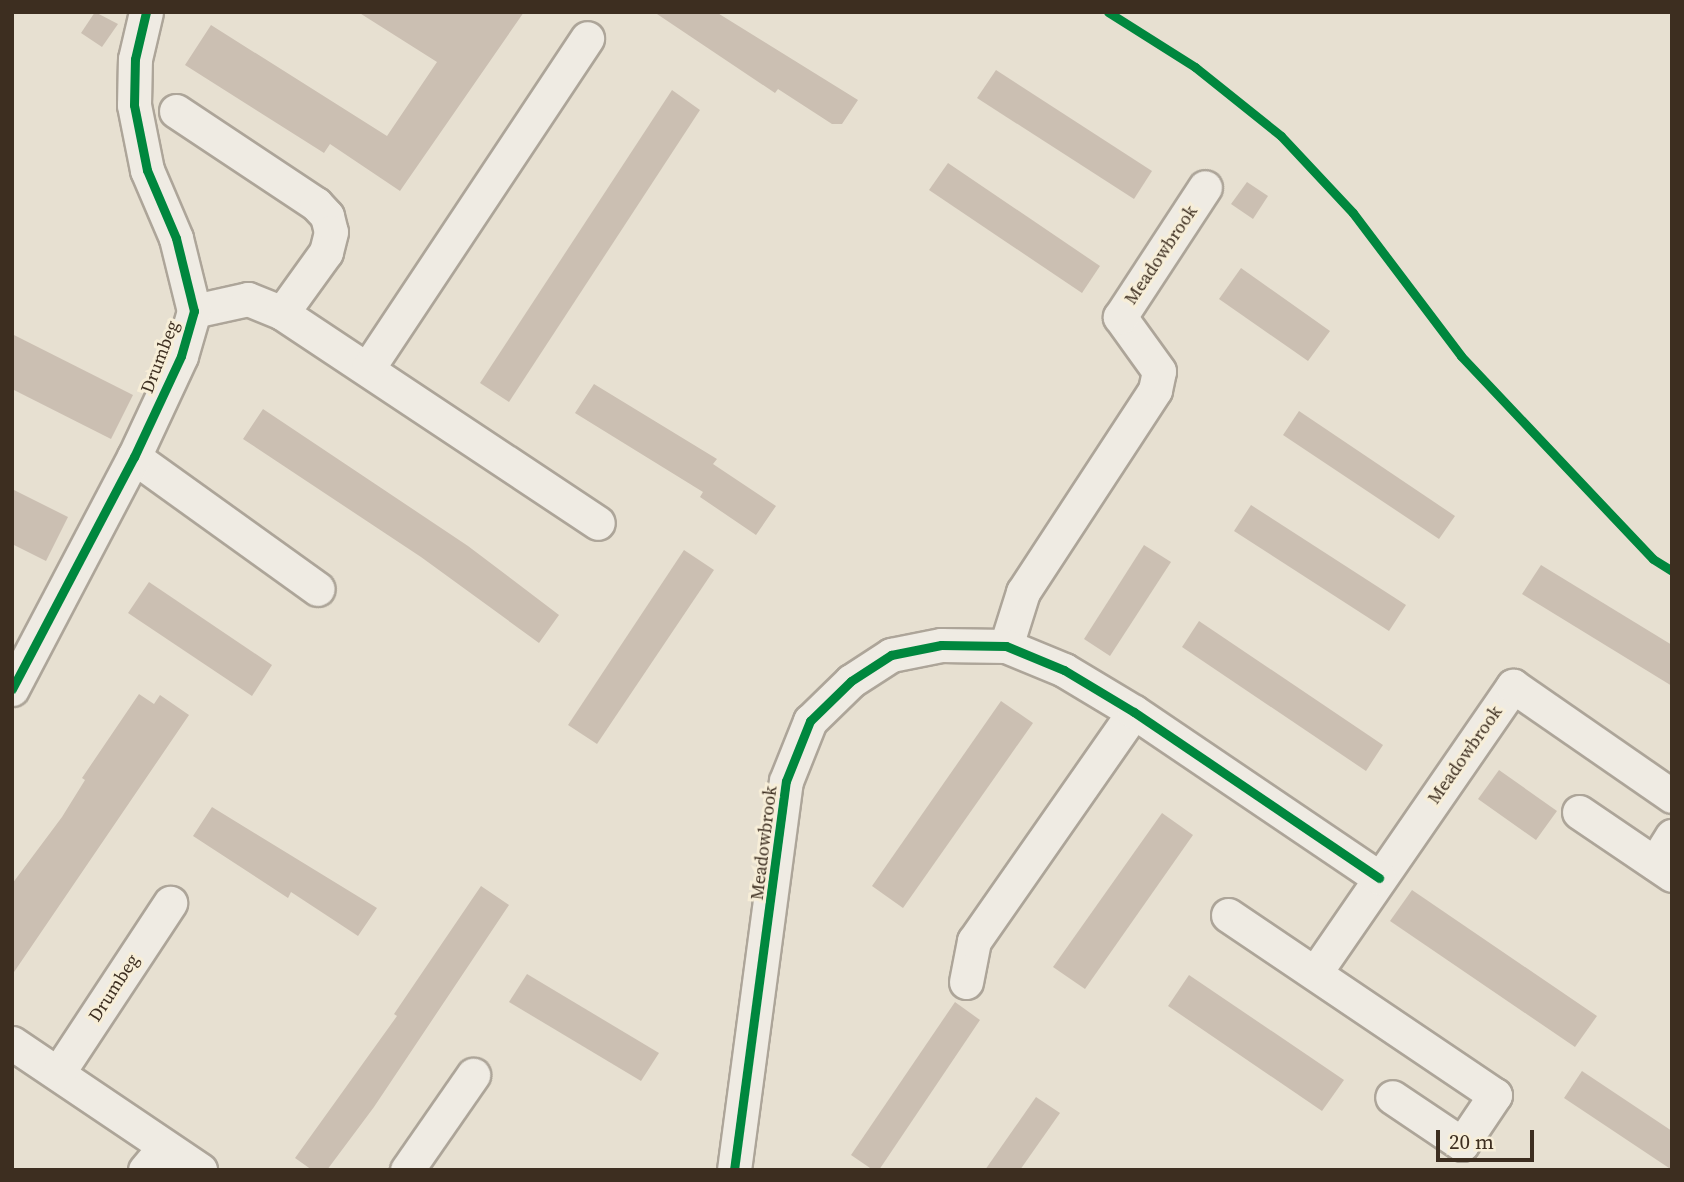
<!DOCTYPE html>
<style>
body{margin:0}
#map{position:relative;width:1684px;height:1182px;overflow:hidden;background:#e7e0d1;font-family:"Source Serif 4",serif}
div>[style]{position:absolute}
.building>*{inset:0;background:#cbbfb2}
.roads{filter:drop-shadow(2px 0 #ada599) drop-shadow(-2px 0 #ada599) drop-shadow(0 2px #ada599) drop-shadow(0 -2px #ada599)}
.street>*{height:33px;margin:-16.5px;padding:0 16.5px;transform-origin:16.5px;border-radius:16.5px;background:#efebe3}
.cycleway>*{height:9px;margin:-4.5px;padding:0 4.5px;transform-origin:4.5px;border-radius:4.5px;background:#00873e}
span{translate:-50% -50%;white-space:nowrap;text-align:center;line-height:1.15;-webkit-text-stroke:6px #f7eed8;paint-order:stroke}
.street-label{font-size:18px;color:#3d2e20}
.frame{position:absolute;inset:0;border:14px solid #3d2e20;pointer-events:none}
.scale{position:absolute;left:1436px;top:1130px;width:98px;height:32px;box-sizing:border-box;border:4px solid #3d2e20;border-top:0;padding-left:9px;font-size:21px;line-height:24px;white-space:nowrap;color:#3d2e20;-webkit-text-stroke:5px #f7eed8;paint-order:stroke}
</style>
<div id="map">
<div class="building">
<i style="clip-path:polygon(95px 12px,118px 24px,102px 47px,81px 33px)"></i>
<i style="clip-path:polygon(358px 12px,524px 12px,400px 191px,330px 144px,324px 153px,185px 65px,211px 25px,387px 136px,437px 62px)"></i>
<i style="clip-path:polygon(654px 12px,716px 12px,858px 100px,842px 124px,832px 124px,778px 89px,775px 93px)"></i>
<i style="clip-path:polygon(996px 70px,1152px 171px,1134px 199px,977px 98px)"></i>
<i style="clip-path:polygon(672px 90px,700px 110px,509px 402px,480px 383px)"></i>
<i style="clip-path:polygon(948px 163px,1100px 266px,1082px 293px,929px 190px)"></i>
<i style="clip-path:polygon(1247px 182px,1268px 196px,1253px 219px,1231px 204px)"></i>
<i style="clip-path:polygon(1241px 268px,1330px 331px,1308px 361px,1219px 299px)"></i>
<i style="clip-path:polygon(12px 334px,133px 395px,111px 439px,12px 389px)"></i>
<i style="clip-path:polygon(594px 384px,717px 459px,713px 464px,776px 506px,756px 535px,700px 497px,703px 492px,575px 413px)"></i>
<i style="clip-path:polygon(263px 409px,468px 546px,559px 615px,539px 643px,421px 557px,243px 439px)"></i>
<i style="clip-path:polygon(1299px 411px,1455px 516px,1439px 539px,1283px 435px)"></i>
<i style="clip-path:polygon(12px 489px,68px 517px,46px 561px,12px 544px)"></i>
<i style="clip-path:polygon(1251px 505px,1406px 605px,1389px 631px,1234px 531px)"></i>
<i style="clip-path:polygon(1144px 545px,1171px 562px,1110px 656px,1084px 639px)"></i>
<i style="clip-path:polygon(684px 550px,714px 570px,597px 744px,568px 725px)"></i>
<i style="clip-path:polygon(1541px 565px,1672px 645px,1672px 686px,1522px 594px)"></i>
<i style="clip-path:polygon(149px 582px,272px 665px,252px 696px,128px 613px)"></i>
<i style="clip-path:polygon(1199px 621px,1383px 745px,1366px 771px,1182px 647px)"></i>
<i style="clip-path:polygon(139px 694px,154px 704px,160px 695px,189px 715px,12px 975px,12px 884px,62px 817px,85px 780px,82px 778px)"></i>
<i style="clip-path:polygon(1001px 701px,1033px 723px,903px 908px,872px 886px)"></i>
<i style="clip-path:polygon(1499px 770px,1557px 811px,1536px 840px,1478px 799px)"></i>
<i style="clip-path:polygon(212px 807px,377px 908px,358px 936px,291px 892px,288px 898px,193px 836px)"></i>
<i style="clip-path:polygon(1162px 813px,1193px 835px,1085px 989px,1053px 967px)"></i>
<i style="clip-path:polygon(481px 886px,509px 905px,374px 1107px,327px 1170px,312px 1170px,295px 1158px,397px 1016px,394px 1014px)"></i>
<i style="clip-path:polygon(1412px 890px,1597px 1016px,1575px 1047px,1390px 921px)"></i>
<i style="clip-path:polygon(527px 974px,659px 1053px,641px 1081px,509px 1002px)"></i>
<i style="clip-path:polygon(1189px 975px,1344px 1080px,1322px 1111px,1168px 1006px)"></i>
<i style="clip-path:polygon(955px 1002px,980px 1020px,879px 1170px,873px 1170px,851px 1155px)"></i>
<i style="clip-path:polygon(1582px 1071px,1672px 1131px,1672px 1170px,1564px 1098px)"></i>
<i style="clip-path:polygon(1036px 1097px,1060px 1113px,1020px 1170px,985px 1170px)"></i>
</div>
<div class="roads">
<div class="street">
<i style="left:176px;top:111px;width:168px;rotate:33.6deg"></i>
<i style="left:316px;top:204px;width:16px;rotate:47deg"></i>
<i style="left:327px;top:216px;width:16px;rotate:76deg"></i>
<i style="left:331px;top:232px;width:21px;rotate:104deg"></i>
<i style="left:326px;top:252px;width:75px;rotate:125.8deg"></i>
<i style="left:194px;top:311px;width:55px;rotate:-12.5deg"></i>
<i style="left:248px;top:299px;width:37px;rotate:22deg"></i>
<i style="left:282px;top:313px;width:379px;rotate:33.6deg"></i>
<i style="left:368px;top:368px;width:396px;rotate:-56.4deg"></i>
<i style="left:134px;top:457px;width:226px;rotate:35.7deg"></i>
<i style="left:1006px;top:646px;width:57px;rotate:-72.5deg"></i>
<i style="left:1023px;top:592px;width:241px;rotate:-56.8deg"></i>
<i style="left:1155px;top:390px;width:19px;rotate:-78deg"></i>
<i style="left:1159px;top:371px;width:67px;rotate:-125.8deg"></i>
<i style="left:1120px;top:317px;width:155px;rotate:-56.8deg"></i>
<i style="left:12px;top:689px;width:262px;rotate:-62.3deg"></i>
<i style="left:134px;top:457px;width:111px;rotate:-65deg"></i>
<i style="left:181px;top:356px;width:47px;rotate:-73.9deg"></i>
<i style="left:194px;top:311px;width:75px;rotate:-103.9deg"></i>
<i style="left:176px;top:238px;width:74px;rotate:-113.1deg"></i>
<i style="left:147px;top:170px;width:66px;rotate:-101.3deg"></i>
<i style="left:134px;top:105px;width:46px;rotate:-88.8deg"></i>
<i style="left:135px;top:59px;width:48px;rotate:-76.8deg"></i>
<i style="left:1579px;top:812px;width:112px;rotate:34.1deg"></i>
<i style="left:1655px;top:863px;width:32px;rotate:-58deg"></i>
<i style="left:1228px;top:915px;width:322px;rotate:34deg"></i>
<i style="left:1495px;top:1095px;width:59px;rotate:124deg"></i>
<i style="left:1462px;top:1144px;width:84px;rotate:-146.1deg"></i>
<i style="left:1315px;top:973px;width:349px;rotate:-55.4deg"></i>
<i style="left:1513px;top:686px;width:193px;rotate:34.7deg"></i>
<i style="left:966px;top:982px;width:42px;rotate:-79deg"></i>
<i style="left:974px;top:941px;width:279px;rotate:-55.1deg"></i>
<i style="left:12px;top:1043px;width:227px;rotate:34deg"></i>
<i style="left:58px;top:1073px;width:204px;rotate:-56.6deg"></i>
<i style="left:145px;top:1170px;width:30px;rotate:-50deg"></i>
<i style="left:407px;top:1170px;width:116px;rotate:-55.2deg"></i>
<i style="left:734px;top:1170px;width:392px;rotate:-82.4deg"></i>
<i style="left:786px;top:781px;width:65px;rotate:-68.2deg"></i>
<i style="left:810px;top:721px;width:57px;rotate:-44.3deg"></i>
<i style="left:851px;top:681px;width:48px;rotate:-33deg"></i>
<i style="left:891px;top:655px;width:51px;rotate:-11.3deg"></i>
<i style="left:941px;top:645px;width:65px;rotate:0.9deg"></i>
<i style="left:1006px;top:646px;width:63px;rotate:22.5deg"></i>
<i style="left:1064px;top:670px;width:82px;rotate:31deg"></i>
<i style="left:1134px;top:712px;width:296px;rotate:34.1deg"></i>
</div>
</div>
<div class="cycleway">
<i style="left:1108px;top:12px;width:103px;rotate:32.3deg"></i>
<i style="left:1195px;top:67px;width:110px;rotate:38.7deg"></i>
<i style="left:1281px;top:136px;width:105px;rotate:46.9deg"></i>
<i style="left:1353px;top:213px;width:179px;rotate:52.9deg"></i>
<i style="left:1461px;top:356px;width:279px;rotate:46.6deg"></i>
<i style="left:1653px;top:559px;width:22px;rotate:32deg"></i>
<i style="left:12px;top:689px;width:262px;rotate:-62.3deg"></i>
<i style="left:134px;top:457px;width:111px;rotate:-65deg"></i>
<i style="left:181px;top:356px;width:47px;rotate:-73.9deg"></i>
<i style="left:194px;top:311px;width:75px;rotate:-103.9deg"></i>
<i style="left:176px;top:238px;width:74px;rotate:-113.1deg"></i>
<i style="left:147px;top:170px;width:66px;rotate:-101.3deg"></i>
<i style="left:134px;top:105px;width:46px;rotate:-88.8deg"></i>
<i style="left:135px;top:59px;width:48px;rotate:-76.8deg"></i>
<i style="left:734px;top:1170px;width:392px;rotate:-82.4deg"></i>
<i style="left:786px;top:781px;width:65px;rotate:-68.2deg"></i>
<i style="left:810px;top:721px;width:57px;rotate:-44.3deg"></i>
<i style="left:851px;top:681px;width:48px;rotate:-33deg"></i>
<i style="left:891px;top:655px;width:51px;rotate:-11.3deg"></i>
<i style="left:941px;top:645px;width:65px;rotate:0.9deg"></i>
<i style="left:1006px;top:646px;width:63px;rotate:22.5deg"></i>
<i style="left:1064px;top:670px;width:82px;rotate:31deg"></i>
<i style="left:1134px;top:712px;width:296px;rotate:34.1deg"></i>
</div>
<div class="street-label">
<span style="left:1161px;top:255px;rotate:-56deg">Meadowbrook</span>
<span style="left:160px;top:357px;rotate:-69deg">Drumbeg</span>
<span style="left:1465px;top:755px;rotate:-55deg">Meadowbrook</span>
<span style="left:764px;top:843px;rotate:-83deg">Meadowbrook</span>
<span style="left:114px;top:988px;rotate:-57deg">Drumbeg</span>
</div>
<div class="frame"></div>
<div class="scale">20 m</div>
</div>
